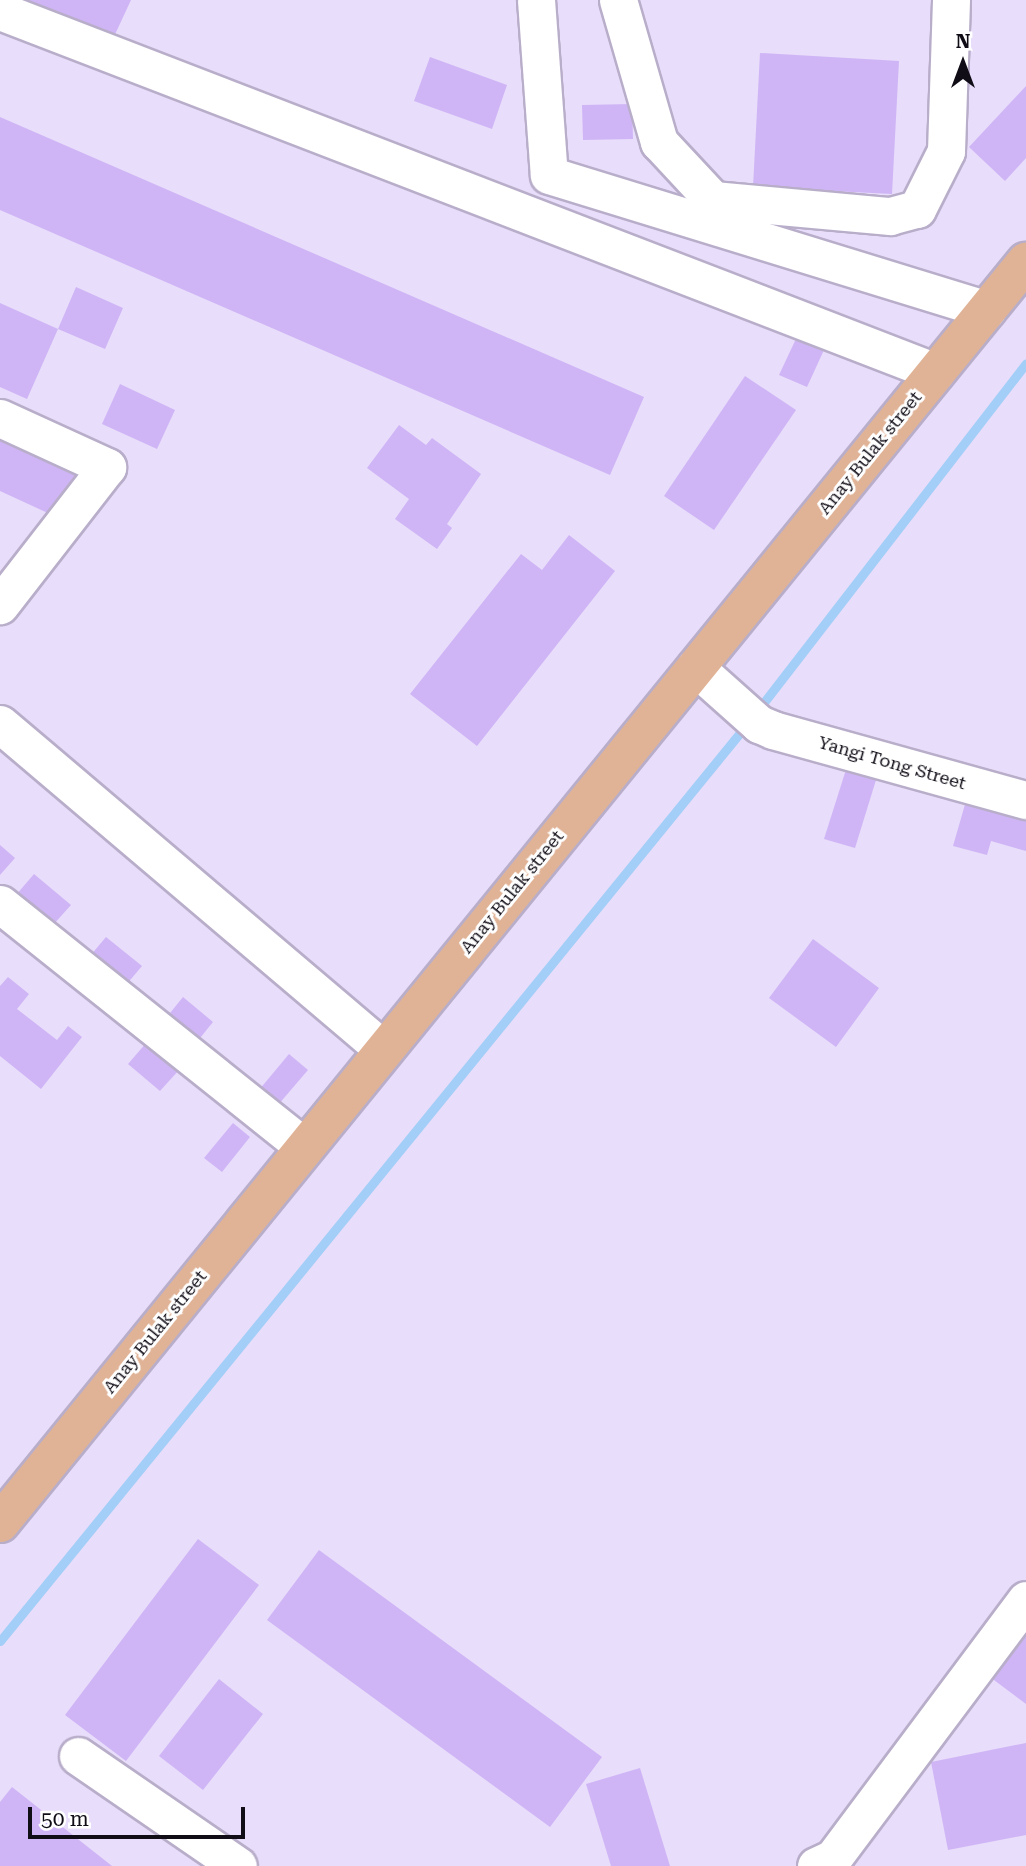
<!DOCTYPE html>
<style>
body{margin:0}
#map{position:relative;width:1026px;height:1866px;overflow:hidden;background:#e8ddfa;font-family:"Roboto Serif",serif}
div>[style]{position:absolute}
.stream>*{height:9px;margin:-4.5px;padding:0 4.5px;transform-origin:4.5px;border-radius:4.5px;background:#a2cef7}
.building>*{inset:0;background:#cfb5f6}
.roads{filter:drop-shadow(2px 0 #b9aeca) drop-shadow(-2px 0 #b9aeca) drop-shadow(0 2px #b9aeca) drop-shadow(0 -2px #b9aeca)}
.minor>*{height:37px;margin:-18.5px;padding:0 18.5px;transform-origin:18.5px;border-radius:18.5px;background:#fff}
.major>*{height:38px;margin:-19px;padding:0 19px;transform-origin:19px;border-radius:19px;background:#e0b397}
span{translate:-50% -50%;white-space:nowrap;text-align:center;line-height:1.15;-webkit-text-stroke:6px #fff;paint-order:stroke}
.street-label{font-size:18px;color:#110d17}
.north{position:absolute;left:928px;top:28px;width:70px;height:70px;-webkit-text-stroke:5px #fff;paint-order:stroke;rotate:0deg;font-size:19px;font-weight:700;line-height:28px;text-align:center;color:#110d17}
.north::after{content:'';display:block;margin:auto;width:24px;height:32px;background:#110d17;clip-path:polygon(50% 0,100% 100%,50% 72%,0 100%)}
.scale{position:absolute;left:28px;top:1807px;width:217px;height:32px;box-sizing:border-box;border:4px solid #110d17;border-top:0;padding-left:9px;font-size:21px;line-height:24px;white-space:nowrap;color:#110d17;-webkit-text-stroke:5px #fff;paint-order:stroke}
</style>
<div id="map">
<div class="stream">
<i style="left:758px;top:710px;width:438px;rotate:-52.3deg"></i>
<i style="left:0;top:1641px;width:1183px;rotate:-50.83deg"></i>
</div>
<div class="building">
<i style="clip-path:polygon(16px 0,131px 0,111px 43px)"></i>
<i style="clip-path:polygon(760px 53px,899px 61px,892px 194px,753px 187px)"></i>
<i style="clip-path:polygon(430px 57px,507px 85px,492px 129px,414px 101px)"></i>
<i style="clip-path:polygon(1026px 86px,1026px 158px,1005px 181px,969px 147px)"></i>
<i style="clip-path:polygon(632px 104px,633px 139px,583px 140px,582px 105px)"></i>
<i style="clip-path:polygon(0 117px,644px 397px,610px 475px,0 210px)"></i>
<i style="clip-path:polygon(76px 287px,123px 308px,105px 349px,58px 329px,27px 399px,0 387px,0 303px,58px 329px)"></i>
<i style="clip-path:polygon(802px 326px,829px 339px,807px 387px,779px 375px)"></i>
<i style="clip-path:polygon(745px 376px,796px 410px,714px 530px,664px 496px)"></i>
<i style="clip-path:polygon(120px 384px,175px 410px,157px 449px,102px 424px)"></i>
<i style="clip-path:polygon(399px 425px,426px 445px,432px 438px,481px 474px,447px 524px,452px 528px,437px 549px,395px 519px,409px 499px,367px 468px)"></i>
<i style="clip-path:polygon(0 428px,87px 467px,63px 520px,0 491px)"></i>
<i style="clip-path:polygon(569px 535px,615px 571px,477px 746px,410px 694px,521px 554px,542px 570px)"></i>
<i style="clip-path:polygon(850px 757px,880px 767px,855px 848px,824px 839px)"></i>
<i style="clip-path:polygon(966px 801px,1026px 819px,1026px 851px,991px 841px,987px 855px,953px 846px)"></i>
<i style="clip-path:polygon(0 845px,15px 858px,0 875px)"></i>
<i style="clip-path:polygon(34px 874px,71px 905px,53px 925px,16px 895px)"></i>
<i style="clip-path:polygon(106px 937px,142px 966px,126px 985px,90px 956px)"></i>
<i style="clip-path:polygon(813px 939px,879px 988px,836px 1047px,769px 998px)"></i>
<i style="clip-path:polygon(8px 977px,29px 994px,17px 1009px,57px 1040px,68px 1026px,82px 1037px,41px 1089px,0 1056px,0 986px)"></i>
<i style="clip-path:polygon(183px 997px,213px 1022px,196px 1043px,166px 1018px)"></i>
<i style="clip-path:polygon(147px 1042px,179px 1070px,160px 1091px,128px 1064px)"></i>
<i style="clip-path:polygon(289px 1054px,308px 1070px,278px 1105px,259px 1090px)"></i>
<i style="clip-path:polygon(233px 1123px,250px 1137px,222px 1172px,204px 1158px)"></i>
<i style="clip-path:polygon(198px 1539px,259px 1585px,126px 1761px,65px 1715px)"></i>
<i style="clip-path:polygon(319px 1550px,602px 1757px,550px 1827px,267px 1620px)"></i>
<i style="clip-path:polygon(1026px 1628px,1026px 1704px,990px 1677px)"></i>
<i style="clip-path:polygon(219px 1679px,263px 1714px,203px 1790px,159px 1756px)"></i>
<i style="clip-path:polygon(1026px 1743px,1026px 1835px,948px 1850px,931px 1762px)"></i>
<i style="clip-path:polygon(640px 1768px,670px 1866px,611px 1866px,586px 1784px)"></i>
<i style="clip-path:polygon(12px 1787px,112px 1866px,0 1866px,0 1802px)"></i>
</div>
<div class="roads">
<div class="minor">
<i style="left:536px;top:0;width:175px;rotate:85.8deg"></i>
<i style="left:549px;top:175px;width:458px;rotate:17.1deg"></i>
<i style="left:618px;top:0;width:148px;rotate:73.9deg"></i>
<i style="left:659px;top:142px;width:79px;rotate:47deg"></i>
<i style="left:713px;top:200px;width:178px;rotate:5.2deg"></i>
<i style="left:890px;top:216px;width:28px;rotate:-15deg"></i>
<i style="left:917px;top:209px;width:65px;rotate:-63.4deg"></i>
<i style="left:946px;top:151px;width:151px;rotate:-88.1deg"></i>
<i style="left:0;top:11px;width:1003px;rotate:21.09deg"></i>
<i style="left:0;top:418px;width:118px;rotate:24.6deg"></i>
<i style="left:107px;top:467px;width:175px;rotate:127.8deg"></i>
<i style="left:695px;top:667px;width:86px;rotate:41.7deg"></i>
<i style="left:759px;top:724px;width:15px;rotate:23deg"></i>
<i style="left:773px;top:730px;width:263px;rotate:15.5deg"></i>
<i style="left:0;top:724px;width:502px;rotate:40.32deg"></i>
<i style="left:0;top:904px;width:389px;rotate:38.6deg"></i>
<i style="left:78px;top:1756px;width:194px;rotate:34.5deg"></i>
<i style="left:816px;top:1866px;width:19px;rotate:-25deg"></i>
<i style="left:833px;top:1858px;width:322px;rotate:-53.2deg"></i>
</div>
<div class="major">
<i style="left:0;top:1523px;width:1626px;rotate:-50.87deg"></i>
</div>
</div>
<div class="street-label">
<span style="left:870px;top:453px;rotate:-51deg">Anay Bulak street</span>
<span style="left:892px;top:763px;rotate:16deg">Yangi Tong Street</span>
<span style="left:512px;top:892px;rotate:-51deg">Anay Bulak street</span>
<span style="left:155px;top:1332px;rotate:-51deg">Anay Bulak street</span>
</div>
<div class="north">N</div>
<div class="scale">50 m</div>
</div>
